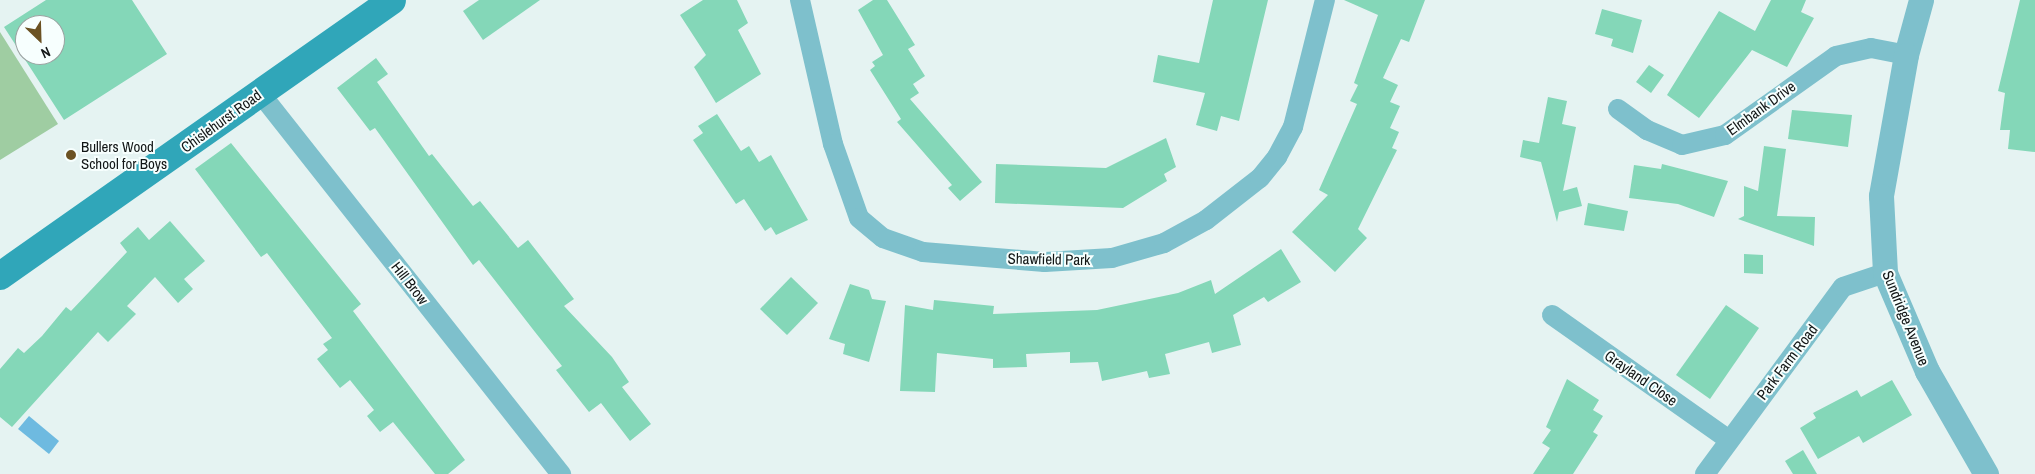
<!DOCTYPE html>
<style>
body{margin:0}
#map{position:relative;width:2035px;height:474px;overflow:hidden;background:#e5f3f2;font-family:"Archivo Narrow",sans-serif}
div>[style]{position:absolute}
.green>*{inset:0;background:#9fcda2}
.water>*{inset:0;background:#6ebae0}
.building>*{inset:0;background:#84d7b8}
.minor>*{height:20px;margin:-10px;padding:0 10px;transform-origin:10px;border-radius:10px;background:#7ec0cc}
.tertiary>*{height:25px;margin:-12.5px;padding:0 12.5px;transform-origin:12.5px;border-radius:12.5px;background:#7ec0cc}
.secondary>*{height:28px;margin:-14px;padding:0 14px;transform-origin:14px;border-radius:14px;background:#30a6b9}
.dots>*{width:14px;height:14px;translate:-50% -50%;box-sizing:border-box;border:2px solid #f7fffe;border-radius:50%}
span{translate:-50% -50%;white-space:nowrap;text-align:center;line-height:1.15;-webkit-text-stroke:4px #f7fffe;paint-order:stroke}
.street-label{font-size:15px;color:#121616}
.poi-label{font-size:15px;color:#121616}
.left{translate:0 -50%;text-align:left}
.north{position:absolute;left:15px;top:15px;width:50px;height:50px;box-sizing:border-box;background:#f7fffe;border:1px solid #9ba2a1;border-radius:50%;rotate:156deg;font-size:14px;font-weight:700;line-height:20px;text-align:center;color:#121616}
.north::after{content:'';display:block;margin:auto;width:18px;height:22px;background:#6b5223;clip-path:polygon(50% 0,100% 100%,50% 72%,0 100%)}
</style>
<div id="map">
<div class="green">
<i style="clip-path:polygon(0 32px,58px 124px,0 160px)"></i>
</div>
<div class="water">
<i style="clip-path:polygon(29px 416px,59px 441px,49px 454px,18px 429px)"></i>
</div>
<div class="building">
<i style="clip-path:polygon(evenodd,46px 0,132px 0,167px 54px,64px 120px,4px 27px,46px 0,25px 25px,55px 25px,55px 55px,25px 55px,25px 25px)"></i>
<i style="clip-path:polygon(479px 0,540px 0,483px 40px,463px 11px)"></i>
<i style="clip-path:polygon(703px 0,737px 0,748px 23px,738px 30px,761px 74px,716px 103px,694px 67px,706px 55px,680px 15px)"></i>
<i style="clip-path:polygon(873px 0,887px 0,915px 45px,908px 49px,925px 76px,913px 84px,919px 93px,910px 99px,982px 182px,960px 201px,948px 188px,952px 185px,897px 122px,901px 119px,870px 70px,875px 66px,872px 62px,883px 55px,858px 10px)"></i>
<i style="clip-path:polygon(1213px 0,1268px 0,1239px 121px,1221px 116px,1217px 131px,1196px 125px,1205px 93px,1153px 82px,1158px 55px,1199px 63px)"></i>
<i style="clip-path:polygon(1344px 0,1425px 0,1409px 42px,1401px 39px,1383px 78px,1398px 85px,1390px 102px,1400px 106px,1390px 128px,1399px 132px,1392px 148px,1397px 150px,1358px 229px,1367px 238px,1335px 272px,1292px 232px,1328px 195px,1319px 190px,1357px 104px,1350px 101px,1358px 85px,1354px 83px,1378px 15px)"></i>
<i style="clip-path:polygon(1771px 0,1806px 0,1801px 12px,1814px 18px,1787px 67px,1752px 50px,1699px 118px,1667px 95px,1719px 11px,1755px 31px)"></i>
<i style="clip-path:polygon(2020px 0,2035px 0,2035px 152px,2008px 149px,2010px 130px,2000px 130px,2005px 93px,1998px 91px)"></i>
<i style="clip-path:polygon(1602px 9px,1642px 20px,1633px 53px,1611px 46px,1613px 39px,1595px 34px)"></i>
<i style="clip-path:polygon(376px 58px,388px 74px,377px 82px,429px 156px,432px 154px,473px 206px,480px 201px,518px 248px,528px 240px,574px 299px,564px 306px,612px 357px,629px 382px,622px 387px,651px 424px,630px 441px,601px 403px,589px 412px,556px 370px,562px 366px,535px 332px,479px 260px,473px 265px,375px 128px,370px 131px,337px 88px)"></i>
<i style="clip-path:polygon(1649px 65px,1664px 75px,1651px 93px,1636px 82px)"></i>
<i style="clip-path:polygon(1548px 97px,1567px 101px,1562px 124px,1576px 127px,1563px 191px,1577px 187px,1582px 206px,1559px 212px,1557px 222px,1541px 162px,1520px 157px,1523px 140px,1539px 143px)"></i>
<i style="clip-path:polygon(1792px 110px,1852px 115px,1848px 147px,1788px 139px)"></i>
<i style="clip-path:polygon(717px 114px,741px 151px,749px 146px,759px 162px,771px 155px,808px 220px,776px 235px,771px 227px,765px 231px,744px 199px,736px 204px,693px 140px,703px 133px,698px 126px)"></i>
<i style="clip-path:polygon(1166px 138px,1176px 167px,1164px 174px,1167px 181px,1123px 208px,995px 203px,996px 164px,1106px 168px)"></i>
<i style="clip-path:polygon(231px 143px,361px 304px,353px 311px,465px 460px,448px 474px,435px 474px,393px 422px,380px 432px,367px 416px,374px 410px,350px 380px,340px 388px,317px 359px,328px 350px,323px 344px,332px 338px,267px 253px,261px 257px,195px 169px)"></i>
<i style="clip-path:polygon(1764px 146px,1786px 149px,1777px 216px,1815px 217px,1814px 246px,1738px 219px,1744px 216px,1744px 186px,1758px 191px)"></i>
<i style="clip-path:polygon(1662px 164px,1728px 181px,1714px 217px,1678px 204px,1629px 198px,1634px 165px,1661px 169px)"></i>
<i style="clip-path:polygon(1588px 203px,1628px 211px,1624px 231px,1584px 225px)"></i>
<i style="clip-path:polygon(170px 221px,205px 261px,184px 279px,193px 289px,178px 303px,155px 277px,127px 306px,136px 314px,108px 342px,98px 332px,12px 427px,0 417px,0 369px,18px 348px,24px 353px,42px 336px,66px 307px,71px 311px,127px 252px,120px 243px,138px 227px,149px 240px)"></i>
<i style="clip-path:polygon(1281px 249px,1301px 282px,1268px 302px,1264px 297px,1233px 315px,1241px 345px,1212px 353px,1209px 342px,1165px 354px,1170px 374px,1149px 378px,1147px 371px,1102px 381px,1098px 362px,1070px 363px,1070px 352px,1026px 354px,1027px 367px,993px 368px,993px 359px,937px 353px,935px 392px,900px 391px,905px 305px,933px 310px,934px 300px,994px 306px,993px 314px,1097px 310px,1178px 293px,1211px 280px,1215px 294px)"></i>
<i style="clip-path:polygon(1744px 254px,1763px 255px,1763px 274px,1744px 273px)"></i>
<i style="clip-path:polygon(791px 277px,818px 303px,787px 335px,760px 309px)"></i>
<i style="clip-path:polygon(850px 284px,869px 290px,872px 299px,886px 301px,869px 362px,843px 354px,845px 344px,829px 339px)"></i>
<i style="clip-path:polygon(1726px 305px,1759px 328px,1710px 399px,1676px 375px)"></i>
<i style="clip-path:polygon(1567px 379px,1599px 400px,1593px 410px,1603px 416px,1593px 432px,1598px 435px,1573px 474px,1533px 474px,1550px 448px,1542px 443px,1551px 430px,1546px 427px)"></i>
<i style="clip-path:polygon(1892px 380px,1912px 415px,1863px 443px,1859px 436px,1818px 459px,1800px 428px,1816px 418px,1813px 413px,1857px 390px,1861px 397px)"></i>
<i style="clip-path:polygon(1803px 450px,1817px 474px,1793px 474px,1785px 461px)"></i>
</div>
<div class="minor">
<i style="left:800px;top:0;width:148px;rotate:77.1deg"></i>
<i style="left:833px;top:144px;width:78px;rotate:70.6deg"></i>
<i style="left:859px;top:218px;width:31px;rotate:40deg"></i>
<i style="left:883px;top:238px;width:42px;rotate:19.3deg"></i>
<i style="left:923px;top:252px;width:122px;rotate:4.7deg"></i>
<i style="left:1045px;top:262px;width:67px;rotate:-3.4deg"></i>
<i style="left:1112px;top:258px;width:54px;rotate:-16.1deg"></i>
<i style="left:1164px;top:243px;width:48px;rotate:-28.7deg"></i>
<i style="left:1206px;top:220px;width:68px;rotate:-37.9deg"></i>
<i style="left:1260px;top:178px;width:27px;rotate:-51deg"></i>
<i style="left:1277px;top:157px;width:34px;rotate:-62deg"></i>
<i style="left:1293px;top:127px;width:131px;rotate:-75.9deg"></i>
<i style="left:260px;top:93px;width:486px;rotate:51.7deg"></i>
<i style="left:1618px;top:109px;width:36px;rotate:36deg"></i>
<i style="left:1647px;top:130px;width:38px;rotate:23deg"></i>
<i style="left:1682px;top:145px;width:44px;rotate:-13.1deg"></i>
<i style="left:1725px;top:135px;width:136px;rotate:-35.4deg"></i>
<i style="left:1836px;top:56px;width:36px;rotate:-13deg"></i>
<i style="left:1871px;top:48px;width:36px;rotate:11deg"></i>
<i style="left:1552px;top:315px;width:217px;rotate:35.2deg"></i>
<i style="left:1705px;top:474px;width:232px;rotate:-53.6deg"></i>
<i style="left:1843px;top:287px;width:44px;rotate:-18.4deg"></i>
</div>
<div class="tertiary">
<i style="left:1921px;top:0;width:57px;rotate:105.3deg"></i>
<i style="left:1906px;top:55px;width:143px;rotate:100.1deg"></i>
<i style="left:1881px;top:196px;width:77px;rotate:87deg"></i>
<i style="left:1885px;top:273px;width:107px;rotate:66.8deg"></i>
<i style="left:1927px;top:371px;width:119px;rotate:60.2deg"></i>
</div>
<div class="secondary">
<i style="left:0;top:276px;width:479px;rotate:-35.1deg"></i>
</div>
<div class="dots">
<i style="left:71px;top:155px;background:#6b5223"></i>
</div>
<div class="street-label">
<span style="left:1761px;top:108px;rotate:-36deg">Elmbank Drive</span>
<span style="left:221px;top:121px;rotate:-36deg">Chislehurst Road</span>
<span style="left:1049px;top:259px;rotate:1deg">Shawfield Park</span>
<span style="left:410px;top:283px;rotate:52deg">Hill Brow</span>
<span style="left:1906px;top:318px;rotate:68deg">Sundridge Avenue</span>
<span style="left:1787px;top:362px;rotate:-53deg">Park Farm Road</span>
<span style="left:1641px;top:378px;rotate:35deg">Grayland Close</span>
</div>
<div class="poi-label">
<span class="left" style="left:81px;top:155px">Bullers Wood<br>School for Boys</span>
</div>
<div class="north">N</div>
</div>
